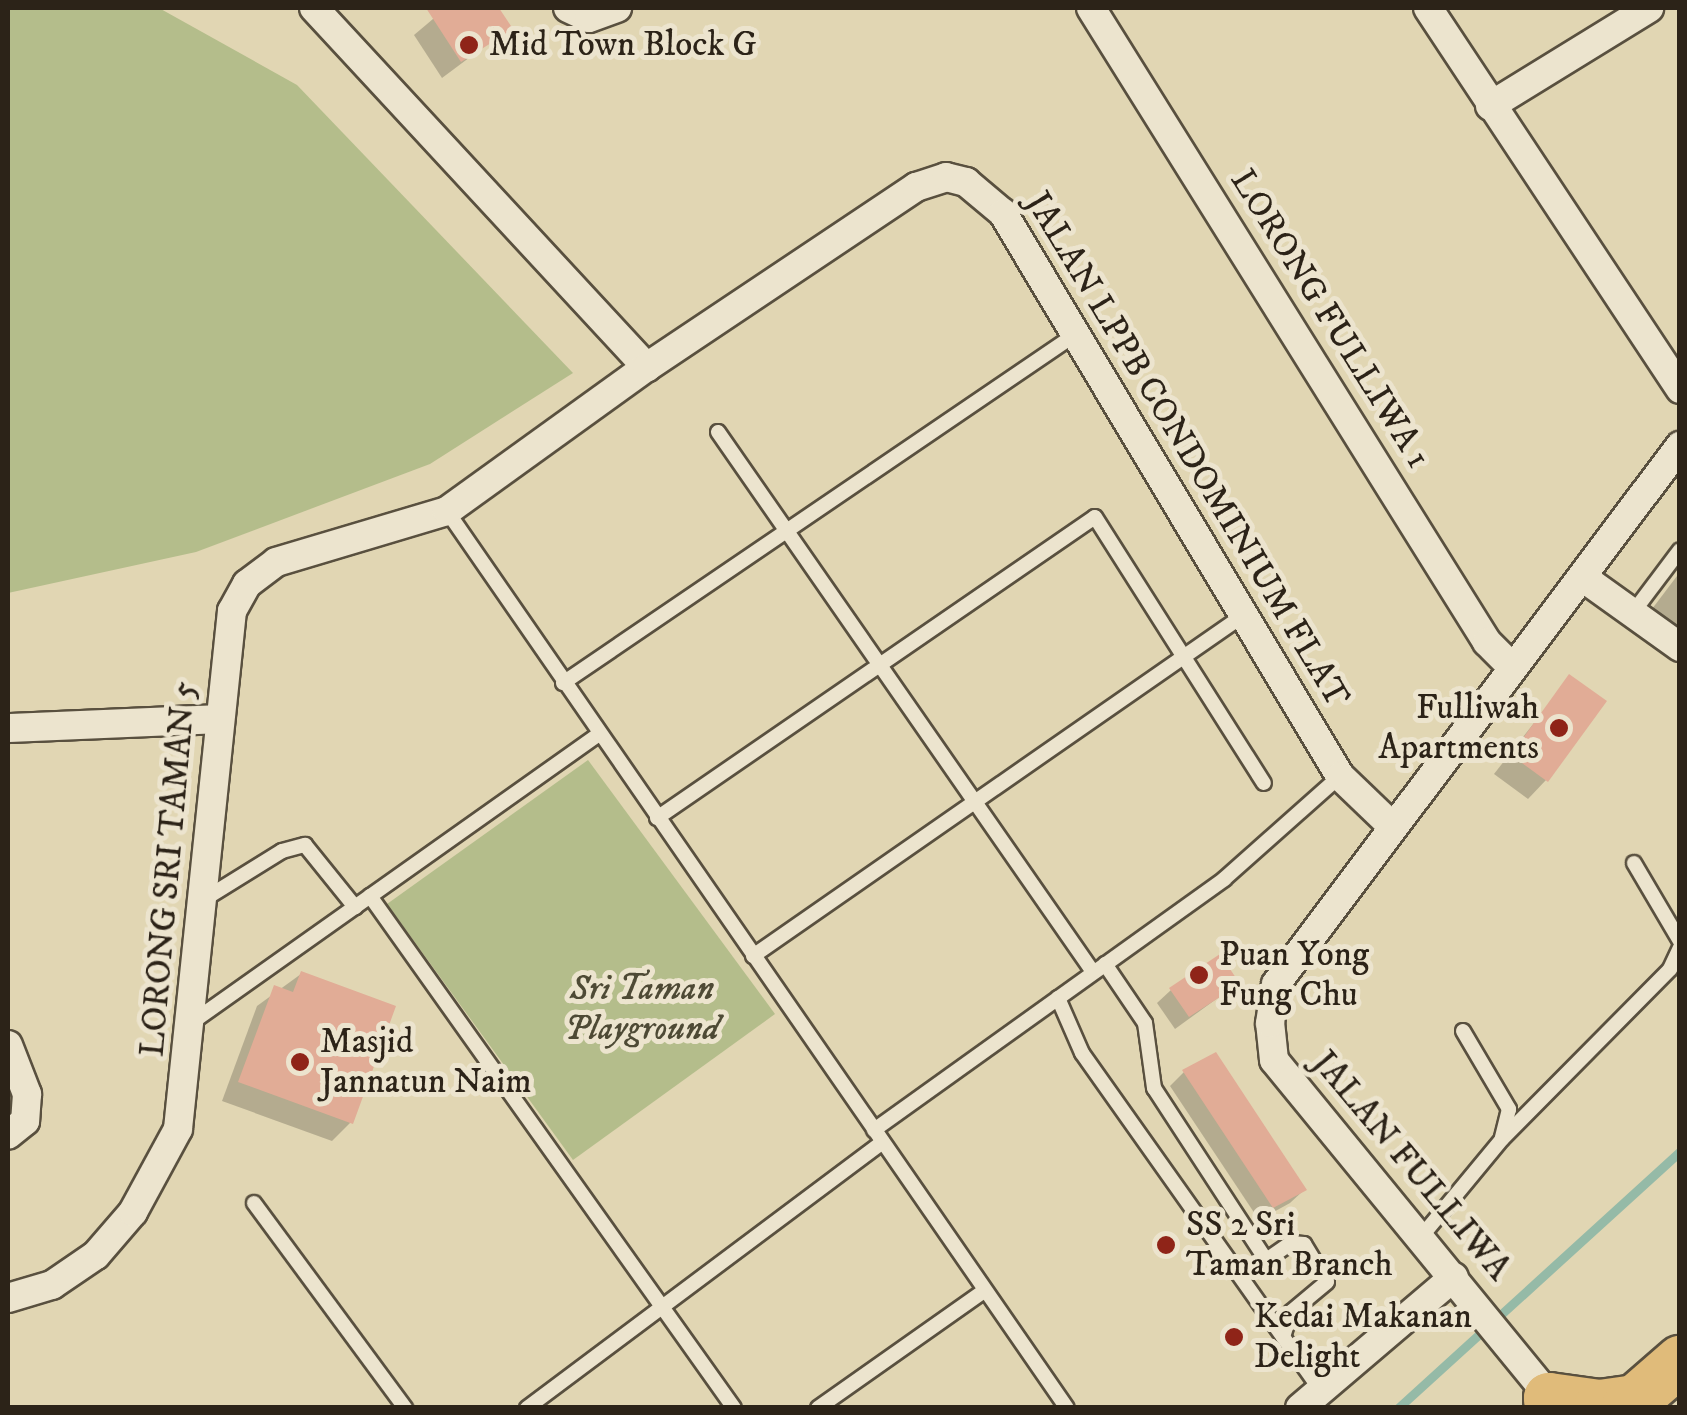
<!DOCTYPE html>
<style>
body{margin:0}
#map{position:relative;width:1687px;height:1415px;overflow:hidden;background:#e1d6b3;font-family:"IM FELL DW Pica",serif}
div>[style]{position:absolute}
.green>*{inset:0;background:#b4bd8b}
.shadow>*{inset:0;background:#0003}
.stream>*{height:9px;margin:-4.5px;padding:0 4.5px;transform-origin:4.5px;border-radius:4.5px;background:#95baa7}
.building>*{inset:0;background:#e1ac96}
.roads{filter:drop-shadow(2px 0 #59503f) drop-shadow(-2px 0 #59503f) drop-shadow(0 2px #59503f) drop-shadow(0 -2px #59503f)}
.lane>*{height:14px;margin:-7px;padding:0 7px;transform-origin:7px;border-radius:7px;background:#ece4ce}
.street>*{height:28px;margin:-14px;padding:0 14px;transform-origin:14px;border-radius:14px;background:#ece4ce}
.highway>*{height:50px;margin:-25px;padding:0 25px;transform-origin:25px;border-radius:25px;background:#e0bb7a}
.dots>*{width:28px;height:28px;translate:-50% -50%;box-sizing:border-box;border:5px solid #ece4ce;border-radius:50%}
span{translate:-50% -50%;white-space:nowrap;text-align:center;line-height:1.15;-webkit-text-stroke:10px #ece4ce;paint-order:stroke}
.poi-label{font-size:35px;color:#2c2318}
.left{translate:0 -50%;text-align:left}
.right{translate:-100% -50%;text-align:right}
.street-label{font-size:35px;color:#2c2318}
.park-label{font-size:35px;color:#4e4a35;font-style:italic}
.frame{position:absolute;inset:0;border:10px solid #2c2318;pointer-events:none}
</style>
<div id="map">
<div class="green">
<i style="clip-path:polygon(8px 8px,159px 8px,297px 85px,573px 373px,430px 464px,196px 552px,8px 593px)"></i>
<i style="clip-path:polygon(588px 760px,775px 1014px,573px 1160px,387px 904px)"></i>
</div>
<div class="shadow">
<i style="clip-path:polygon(446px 8px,496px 8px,509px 28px,442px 78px,414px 35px)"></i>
<i style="clip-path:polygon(1680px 572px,1680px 629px,1652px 609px)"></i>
<i style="clip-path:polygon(1570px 677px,1546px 780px,1528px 799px,1494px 774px)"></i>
<i style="clip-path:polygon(301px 974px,350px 1123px,332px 1141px,222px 1101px,257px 1006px)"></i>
<i style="clip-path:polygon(1237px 984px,1175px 1029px,1157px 1003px,1171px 990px)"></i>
<i style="clip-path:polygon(1184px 1072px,1304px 1190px,1290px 1203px,1259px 1220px,1170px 1086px)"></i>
</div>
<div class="stream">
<i style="left:1398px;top:1408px;width:382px;rotate:-42.3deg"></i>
</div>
<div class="building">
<i style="clip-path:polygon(426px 8px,499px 8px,513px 29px,461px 62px)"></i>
<i style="clip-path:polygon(1569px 674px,1607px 701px,1548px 782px,1511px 755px)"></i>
<i style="clip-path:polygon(1220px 954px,1240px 984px,1189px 1017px,1169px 988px)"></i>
<i style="clip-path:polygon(301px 971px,396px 1006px,353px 1124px,238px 1082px,274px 985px,293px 992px)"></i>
<i style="clip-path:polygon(1216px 1052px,1307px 1190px,1273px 1208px,1182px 1070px)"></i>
</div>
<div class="roads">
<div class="lane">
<i style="left:718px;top:432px;width:657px;rotate:55.22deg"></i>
<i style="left:447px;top:511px;width:1090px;rotate:55.35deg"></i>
<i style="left:1631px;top:615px;width:81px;rotate:-53deg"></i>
<i style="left:563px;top:683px;width:620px;rotate:-34.23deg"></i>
<i style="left:657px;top:818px;width:531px;rotate:-34.5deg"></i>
<i style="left:1095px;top:517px;width:315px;rotate:57.6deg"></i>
<i style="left:1634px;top:863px;width:91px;rotate:59.5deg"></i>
<i style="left:370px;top:896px;width:628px;rotate:54.59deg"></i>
<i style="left:203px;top:900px;width:93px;rotate:-31.8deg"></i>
<i style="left:282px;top:851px;width:24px;rotate:-15deg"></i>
<i style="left:305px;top:845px;width:80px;rotate:51.1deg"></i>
<i style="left:753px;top:956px;width:599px;rotate:-34.8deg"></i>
<i style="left:1105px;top:964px;width:71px;rotate:55.9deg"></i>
<i style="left:1145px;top:1023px;width:66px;rotate:82.1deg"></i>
<i style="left:1154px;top:1088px;width:205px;rotate:56.9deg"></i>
<i style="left:1058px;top:998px;width:60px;rotate:66.4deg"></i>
<i style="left:1082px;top:1053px;width:410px;rotate:54.7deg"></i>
<i style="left:191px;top:1023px;width:499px;rotate:-35.3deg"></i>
<i style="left:1463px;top:1031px;width:91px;rotate:59.5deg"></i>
<i style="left:1509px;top:1109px;width:30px;rotate:104deg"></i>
<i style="left:874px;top:1130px;width:431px;rotate:-35.6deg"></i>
<i style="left:1224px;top:879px;width:155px;rotate:-41.6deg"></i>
<i style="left:254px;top:1203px;width:255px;rotate:53.6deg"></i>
<i style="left:1421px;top:1237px;width:127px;rotate:-50.4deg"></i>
<i style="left:1502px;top:1139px;width:239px;rotate:-45.3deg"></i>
<i style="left:1670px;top:969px;width:23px;rotate:-65deg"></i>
<i style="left:1242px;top:1277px;width:60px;rotate:-34.8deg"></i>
<i style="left:1291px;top:1243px;width:13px;rotate:4deg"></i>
<i style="left:1304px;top:1244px;width:44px;rotate:58.8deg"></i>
<i style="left:1327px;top:1282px;width:47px;rotate:140.2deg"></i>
<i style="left:1291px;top:1312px;width:26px;rotate:108deg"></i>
<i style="left:527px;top:1408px;width:444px;rotate:-36.8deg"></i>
<i style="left:818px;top:1408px;width:204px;rotate:-35.2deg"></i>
</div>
<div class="street">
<i style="left:314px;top:8px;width:490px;rotate:47.2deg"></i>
<i style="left:568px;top:8px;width:23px;rotate:25deg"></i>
<i style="left:589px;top:18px;width:30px;rotate:-20deg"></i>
<i style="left:1091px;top:8px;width:748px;rotate:58.01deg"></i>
<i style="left:1487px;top:642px;width:33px;rotate:45deg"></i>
<i style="left:1428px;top:8px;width:457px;rotate:56.5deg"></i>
<i style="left:1490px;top:106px;width:187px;rotate:-31.6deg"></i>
<i style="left:1585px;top:579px;width:117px;rotate:35.6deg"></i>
<i style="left:8px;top:728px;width:211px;rotate:-2.4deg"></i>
<i style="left:8px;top:1045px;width:53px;rotate:68.8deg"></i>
<i style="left:27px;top:1094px;width:27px;rotate:94deg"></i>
<i style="left:25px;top:1121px;width:22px;rotate:141deg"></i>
<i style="left:8px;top:1298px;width:46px;rotate:-16.5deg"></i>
<i style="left:52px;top:1285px;width:53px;rotate:-34.3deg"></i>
<i style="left:96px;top:1255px;width:57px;rotate:-49.3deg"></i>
<i style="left:133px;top:1212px;width:94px;rotate:-61.5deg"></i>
<i style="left:178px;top:1129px;width:521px;rotate:-84.05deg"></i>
<i style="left:232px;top:611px;width:31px;rotate:-61deg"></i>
<i style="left:247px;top:584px;width:36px;rotate:-37deg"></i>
<i style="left:276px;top:562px;width:178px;rotate:-16.6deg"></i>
<i style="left:447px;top:511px;width:246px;rotate:-35.8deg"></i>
<i style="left:647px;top:367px;width:324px;rotate:-33.8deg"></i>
<i style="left:916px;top:187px;width:32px;rotate:-18deg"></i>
<i style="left:946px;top:177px;width:21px;rotate:14deg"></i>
<i style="left:966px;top:182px;width:48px;rotate:40deg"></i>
<i style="left:1003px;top:213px;width:656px;rotate:59.1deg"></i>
<i style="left:1340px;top:776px;width:71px;rotate:43.9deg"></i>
<i style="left:1558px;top:1407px;width:448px;rotate:-129.3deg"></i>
<i style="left:1274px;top:1060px;width:37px;rotate:-96deg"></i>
<i style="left:1270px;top:1023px;width:39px;rotate:-81deg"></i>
<i style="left:1276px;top:984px;width:673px;rotate:-53.1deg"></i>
<i style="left:1300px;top:1408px;width:202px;rotate:-40.4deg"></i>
</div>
<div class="highway">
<i style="left:1550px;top:1408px;width:10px;rotate:-96deg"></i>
<i style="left:1549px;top:1398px;width:51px;rotate:7.8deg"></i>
<i style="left:1600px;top:1405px;width:34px;rotate:-8deg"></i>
<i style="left:1626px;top:1408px;width:72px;rotate:-41deg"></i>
</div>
</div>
<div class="dots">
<i style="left:469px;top:45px;background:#8f2418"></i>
<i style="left:1559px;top:728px;background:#8f2418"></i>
<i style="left:1199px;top:975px;background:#8f2418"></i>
<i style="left:300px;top:1062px;background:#8f2418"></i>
<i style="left:1166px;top:1245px;background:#8f2418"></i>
<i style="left:1234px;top:1337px;background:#8f2418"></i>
</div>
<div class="poi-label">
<span class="left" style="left:489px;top:45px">Mid Town Block G</span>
<span class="right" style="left:1539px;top:728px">Fulliwah<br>Apartments</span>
<span class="left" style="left:1219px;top:975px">Puan Yong<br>Fung Chu</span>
<span class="left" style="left:320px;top:1062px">Masjid<br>Jannatun Naim</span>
<span class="left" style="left:1186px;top:1245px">SS 2 Sri<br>Taman Branch</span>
<span class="left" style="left:1254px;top:1337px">Kedai Makanan<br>Delight</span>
</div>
<div class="street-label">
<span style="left:1330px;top:319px;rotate:58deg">LORONG FULLIWA 1</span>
<span style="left:1187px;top:450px;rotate:59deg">JALAN LPPB CONDOMINIUM FLAT</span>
<span style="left:169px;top:869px;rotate:-85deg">LORONG SRI TAMAN 5</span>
<span style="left:1411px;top:1166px;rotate:50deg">JALAN FULLIWA</span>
</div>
<div class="park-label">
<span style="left:642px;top:1009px">Sri Taman<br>Playground</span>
</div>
<div class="frame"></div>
</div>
